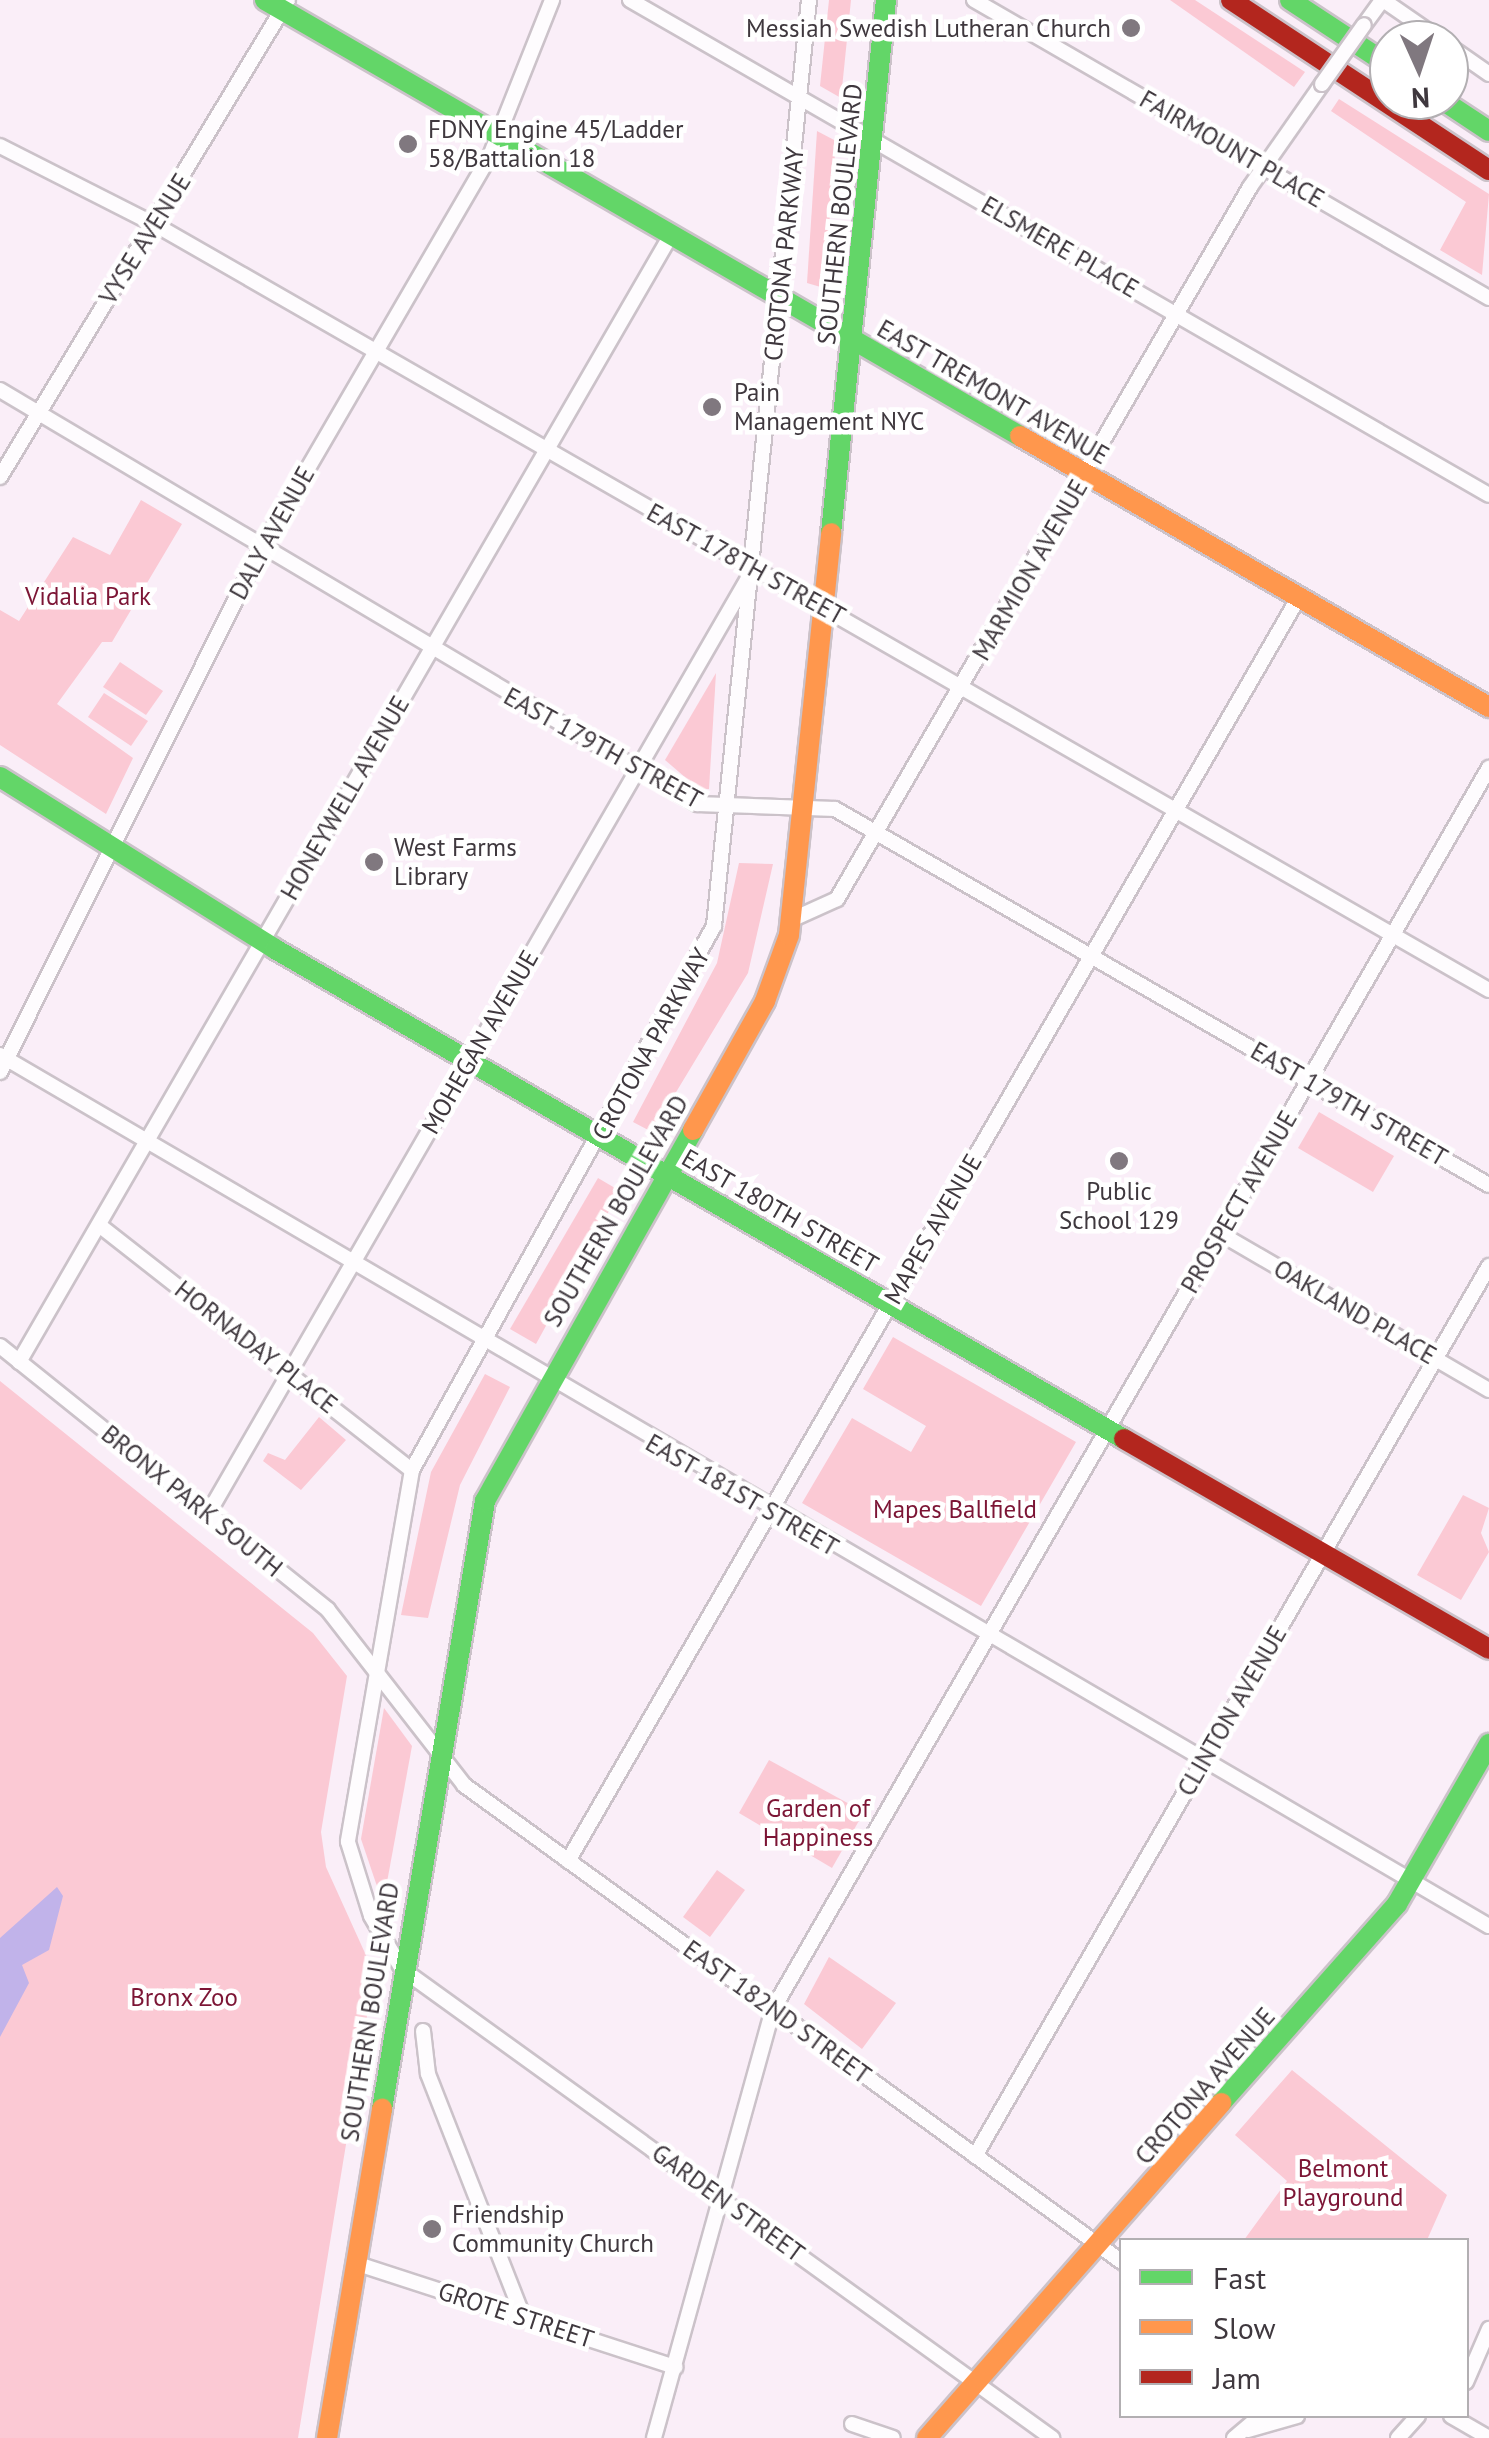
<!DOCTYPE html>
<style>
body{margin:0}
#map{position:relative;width:1489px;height:2438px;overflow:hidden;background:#faeef8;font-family:"PT Sans",sans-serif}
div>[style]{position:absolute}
.green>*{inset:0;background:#fbc9d4}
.water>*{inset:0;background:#c1b3ea}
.roads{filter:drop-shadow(2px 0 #cbc2c9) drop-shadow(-2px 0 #cbc2c9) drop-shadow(0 2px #cbc2c9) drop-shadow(0 -2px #cbc2c9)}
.street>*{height:14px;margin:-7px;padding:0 7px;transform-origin:7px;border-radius:7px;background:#fefcfe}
.fast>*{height:20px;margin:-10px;padding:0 10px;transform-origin:10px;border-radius:10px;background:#63d668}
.slow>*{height:20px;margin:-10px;padding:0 10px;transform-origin:10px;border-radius:10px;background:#ff974d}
.jam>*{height:20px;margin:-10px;padding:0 10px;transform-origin:10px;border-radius:10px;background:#b3261e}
.bridges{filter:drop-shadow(2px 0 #cbc2c9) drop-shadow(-2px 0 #cbc2c9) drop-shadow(0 2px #cbc2c9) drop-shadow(0 -2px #cbc2c9)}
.street-bridge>*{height:14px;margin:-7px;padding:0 7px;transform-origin:7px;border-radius:7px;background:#fefcfe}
.dots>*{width:28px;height:28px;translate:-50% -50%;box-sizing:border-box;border:5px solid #fff;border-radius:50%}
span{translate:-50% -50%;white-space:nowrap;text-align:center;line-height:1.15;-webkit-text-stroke:9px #fff;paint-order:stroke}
.poi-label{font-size:25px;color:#3f383e}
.right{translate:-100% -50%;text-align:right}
.left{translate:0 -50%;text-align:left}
.street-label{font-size:25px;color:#3f383e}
.park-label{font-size:25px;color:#7c1535}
.legend{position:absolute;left:1119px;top:2238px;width:350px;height:180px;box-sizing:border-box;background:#fff;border:2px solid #b2afb2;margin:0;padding:12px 18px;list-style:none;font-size:30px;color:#3f383e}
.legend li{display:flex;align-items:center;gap:20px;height:50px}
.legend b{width:50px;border:2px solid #b2afb2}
.north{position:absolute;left:1369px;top:20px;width:100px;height:100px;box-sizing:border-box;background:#fff;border:2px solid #b2afb2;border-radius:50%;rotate:177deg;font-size:28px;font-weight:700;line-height:40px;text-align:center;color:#3f383e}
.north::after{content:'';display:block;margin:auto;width:35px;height:45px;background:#80787f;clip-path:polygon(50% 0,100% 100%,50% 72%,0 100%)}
</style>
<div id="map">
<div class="green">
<i style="clip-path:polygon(829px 0,851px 0,841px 98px,820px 86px)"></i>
<i style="clip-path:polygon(1170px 0,1195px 0,1305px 72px,1294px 87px)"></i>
<i style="clip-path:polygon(1339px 99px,1489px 194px,1482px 275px,1440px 250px,1466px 202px,1331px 111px)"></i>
<i style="clip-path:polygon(817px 131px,836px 141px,824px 288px,807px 283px)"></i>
<i style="clip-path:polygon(141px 500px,182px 524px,112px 642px,102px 642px,57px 704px,133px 758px,106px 814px,0 745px,0 610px,19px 621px,73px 537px,110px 555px)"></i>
<i style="clip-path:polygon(120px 662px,163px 691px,146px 715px,103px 687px)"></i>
<i style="clip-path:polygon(716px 673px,709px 789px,700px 790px,665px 760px)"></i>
<i style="clip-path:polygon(104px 693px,148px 721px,131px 746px,88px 717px)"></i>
<i style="clip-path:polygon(739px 863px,773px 864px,748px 973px,652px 1132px,633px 1122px,717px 963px)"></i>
<i style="clip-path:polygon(1319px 1112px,1394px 1156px,1373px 1192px,1298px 1148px)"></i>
<i style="clip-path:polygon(598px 1178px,620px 1191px,536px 1344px,510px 1329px)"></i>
<i style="clip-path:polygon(893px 1337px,1076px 1442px,981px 1606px,802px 1503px,852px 1418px,911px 1452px,926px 1426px,863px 1389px)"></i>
<i style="clip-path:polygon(485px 1374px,510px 1387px,460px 1485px,428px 1618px,401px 1615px,431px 1472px)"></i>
<i style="clip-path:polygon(0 1381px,313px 1633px,347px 1676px,321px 1832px,326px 1867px,374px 1973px,298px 2438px,0 2438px)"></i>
<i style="clip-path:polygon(319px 1417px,346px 1440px,301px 1490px,263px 1461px,268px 1453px,285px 1460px)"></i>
<i style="clip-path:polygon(1463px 1495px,1489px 1508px,1481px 1533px,1489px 1552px,1461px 1600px,1417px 1575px)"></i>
<i style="clip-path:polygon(384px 1708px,412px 1746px,383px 1904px,361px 1839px)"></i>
<i style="clip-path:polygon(769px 1760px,864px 1812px,832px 1868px,739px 1813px)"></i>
<i style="clip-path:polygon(717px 1870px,745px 1890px,710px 1937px,683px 1917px)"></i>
<i style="clip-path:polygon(829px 1957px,896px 2003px,862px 2049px,804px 2004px)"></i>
<i style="clip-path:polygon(1292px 2070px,1447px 2195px,1427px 2240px,1244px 2240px,1287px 2181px,1235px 2135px)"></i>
</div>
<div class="water">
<i style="clip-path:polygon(57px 1887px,63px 1896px,49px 1950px,22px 1965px,29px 1983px,0 2037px,0 1938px)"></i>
</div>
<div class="roads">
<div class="street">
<i style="left:630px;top:0;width:991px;rotate:29.95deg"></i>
<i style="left:809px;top:0;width:931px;rotate:95.86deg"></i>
<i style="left:714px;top:926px;width:622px;rotate:119.04deg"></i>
<i style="left:412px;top:1470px;width:377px;rotate:99.8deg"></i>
<i style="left:348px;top:1842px;width:77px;rotate:72.7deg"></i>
<i style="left:371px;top:1916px;width:61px;rotate:59.7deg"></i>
<i style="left:402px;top:1969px;width:802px;rotate:35.81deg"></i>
<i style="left:974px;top:0;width:595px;rotate:30.06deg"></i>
<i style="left:1383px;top:0;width:70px;rotate:34.6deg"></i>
<i style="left:1364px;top:25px;width:31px;rotate:-54deg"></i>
<i style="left:1449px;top:46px;width:49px;rotate:35deg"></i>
<i style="left:0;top:146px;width:173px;rotate:26.9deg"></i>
<i style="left:154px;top:224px;width:1539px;rotate:29.85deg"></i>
<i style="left:0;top:390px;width:811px;rotate:30.71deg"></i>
<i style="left:697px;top:804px;width:138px;rotate:2.1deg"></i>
<i style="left:835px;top:809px;width:754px;rotate:29.9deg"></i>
<i style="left:0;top:477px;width:557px;rotate:-58.88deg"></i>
<i style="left:793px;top:919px;width:48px;rotate:-24.4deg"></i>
<i style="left:837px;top:899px;width:823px;rotate:-59.88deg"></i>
<i style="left:1250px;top:187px;width:126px;rotate:-55deg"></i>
<i style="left:0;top:1055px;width:1725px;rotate:30.33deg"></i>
<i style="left:0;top:1072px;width:585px;rotate:-63.48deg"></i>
<i style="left:261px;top:549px;width:455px;rotate:-59.8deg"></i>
<i style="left:490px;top:156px;width:168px;rotate:-68.3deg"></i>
<i style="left:99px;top:1225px;width:397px;rotate:38.1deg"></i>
<i style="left:1221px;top:1234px;width:310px;rotate:30.2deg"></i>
<i style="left:0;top:1346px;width:421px;rotate:38.8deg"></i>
<i style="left:328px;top:1610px;width:222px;rotate:52.1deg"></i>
<i style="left:464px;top:1785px;width:813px;rotate:35.94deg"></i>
<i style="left:19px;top:1362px;width:1302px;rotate:-59.95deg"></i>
<i style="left:208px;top:1514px;width:1084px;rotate:-60.01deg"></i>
<i style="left:568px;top:1861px;width:1460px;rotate:-59.96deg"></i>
<i style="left:423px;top:2031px;width:43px;rotate:83.4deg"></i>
<i style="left:428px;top:2074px;width:261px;rotate:68.6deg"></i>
<i style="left:975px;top:2156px;width:1028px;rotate:-59.99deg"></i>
<i style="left:355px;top:2263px;width:337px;rotate:18deg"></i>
<i style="left:1466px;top:2382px;width:58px;rotate:-66.5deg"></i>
<i style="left:1451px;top:2416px;width:44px;rotate:30.1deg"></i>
<i style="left:852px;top:2424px;width:43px;rotate:18.9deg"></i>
<i style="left:1248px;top:2430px;width:51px;rotate:-15.9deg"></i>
<i style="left:654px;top:2438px;width:445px;rotate:-74.5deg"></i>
<i style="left:773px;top:2009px;width:1433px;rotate:-60.02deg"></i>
<i style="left:1234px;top:2438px;width:34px;rotate:-40deg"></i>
<i style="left:1398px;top:2438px;width:30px;rotate:-48deg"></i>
</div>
<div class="fast">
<i style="left:265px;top:0;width:872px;rotate:30.01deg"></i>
<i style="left:1290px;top:0;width:118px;rotate:33.3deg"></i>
<i style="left:1442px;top:100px;width:56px;rotate:33.4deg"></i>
<i style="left:831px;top:533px;width:536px;rotate:-84.11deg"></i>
<i style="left:0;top:777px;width:324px;rotate:32deg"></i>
<i style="left:275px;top:949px;width:980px;rotate:29.99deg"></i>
<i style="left:1221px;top:2103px;width:266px;rotate:-48.5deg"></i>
<i style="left:1397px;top:1904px;width:185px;rotate:-60.1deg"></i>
<i style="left:382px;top:2109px;width:617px;rotate:-80.38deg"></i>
<i style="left:485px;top:1501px;width:425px;rotate:-60.7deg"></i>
</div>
<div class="slow">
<i style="left:1020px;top:436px;width:542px;rotate:30.02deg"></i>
<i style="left:693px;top:1130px;width:148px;rotate:-60.8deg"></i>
<i style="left:765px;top:1001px;width:70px;rotate:-70deg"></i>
<i style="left:789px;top:935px;width:404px;rotate:-84deg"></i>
<i style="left:327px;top:2438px;width:334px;rotate:-80.5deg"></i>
<i style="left:927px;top:2438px;width:446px;rotate:-48.7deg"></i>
</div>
<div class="jam">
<i style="left:1231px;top:0;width:309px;rotate:33.4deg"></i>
<i style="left:1124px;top:1439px;width:421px;rotate:29.9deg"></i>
</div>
</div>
<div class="bridges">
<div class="street-bridge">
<i style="left:1322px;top:84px;width:72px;rotate:-54.6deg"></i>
</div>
</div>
<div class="dots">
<i style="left:1131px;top:28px;background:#80787f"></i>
<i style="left:408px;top:144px;background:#80787f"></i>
<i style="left:712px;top:407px;background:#80787f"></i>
<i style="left:374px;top:862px;background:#80787f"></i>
<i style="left:1119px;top:1161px;background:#80787f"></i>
<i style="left:432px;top:2229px;background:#80787f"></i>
</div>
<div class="poi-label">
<span class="right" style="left:1111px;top:28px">Messiah Swedish Lutheran Church</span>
<span class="left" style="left:428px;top:144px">FDNY Engine 45/Ladder<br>58/Battalion 18</span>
<span class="left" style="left:734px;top:407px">Pain<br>Management NYC</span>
<span class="left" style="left:394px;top:862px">West Farms<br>Library</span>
<span style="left:1119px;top:1206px">Public<br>School 129</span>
<span class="left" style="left:452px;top:2229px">Friendship<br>Community Church</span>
</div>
<div class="street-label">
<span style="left:1232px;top:149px;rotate:30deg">FAIRMOUNT PLACE</span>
<span style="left:840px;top:214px;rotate:-84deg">SOUTHERN BOULEVARD</span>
<span style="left:145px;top:239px;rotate:-58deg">VYSE AVENUE</span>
<span style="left:1060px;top:247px;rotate:30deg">ELSMERE PLACE</span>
<span style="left:784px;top:254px;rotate:-84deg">CROTONA PARKWAY</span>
<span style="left:993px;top:392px;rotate:30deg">EAST TREMONT AVENUE</span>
<span style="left:272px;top:533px;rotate:-61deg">DALY AVENUE</span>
<span style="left:746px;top:564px;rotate:29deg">EAST 178TH STREET</span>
<span style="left:1030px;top:570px;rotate:-60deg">MARMION AVENUE</span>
<span style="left:603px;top:748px;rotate:29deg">EAST 179TH STREET</span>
<span style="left:345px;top:798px;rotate:-60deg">HONEYWELL AVENUE</span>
<span style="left:480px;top:1042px;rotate:-60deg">MOHEGAN AVENUE</span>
<span style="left:651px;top:1044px;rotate:-61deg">CROTONA PARKWAY</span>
<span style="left:1349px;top:1104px;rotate:30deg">EAST 179TH STREET</span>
<span style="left:1239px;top:1202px;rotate:-60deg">PROSPECT AVENUE</span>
<span style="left:616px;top:1211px;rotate:-60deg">SOUTHERN BOULEVARD</span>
<span style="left:780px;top:1211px;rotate:30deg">EAST 180TH STREET</span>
<span style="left:933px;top:1229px;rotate:-60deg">MAPES AVENUE</span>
<span style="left:1355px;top:1312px;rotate:30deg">OAKLAND PLACE</span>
<span style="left:256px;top:1347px;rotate:38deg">HORNADAY PLACE</span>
<span style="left:742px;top:1495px;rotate:30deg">EAST 181ST STREET</span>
<span style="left:192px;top:1501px;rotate:39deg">BRONX PARK SOUTH</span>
<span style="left:1232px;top:1711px;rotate:-60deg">CLINTON AVENUE</span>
<span style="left:370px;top:2012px;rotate:-81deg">SOUTHERN BOULEVARD</span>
<span style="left:777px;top:2012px;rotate:36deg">EAST 182ND STREET</span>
<span style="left:1205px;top:2086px;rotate:-49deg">CROTONA AVENUE</span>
<span style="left:728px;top:2203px;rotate:36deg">GARDEN STREET</span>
<span style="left:516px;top:2315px;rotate:18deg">GROTE STREET</span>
</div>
<div class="park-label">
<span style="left:88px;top:596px">Vidalia Park</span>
<span style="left:955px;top:1509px">Mapes Ballfield</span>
<span style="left:818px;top:1823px">Garden of<br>Happiness</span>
<span style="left:184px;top:1997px">Bronx Zoo</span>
<span style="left:1343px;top:2183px">Belmont<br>Playground</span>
</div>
<ul class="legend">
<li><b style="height:12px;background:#63d668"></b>Fast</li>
<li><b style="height:12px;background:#ff974d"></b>Slow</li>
<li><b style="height:12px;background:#b3261e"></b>Jam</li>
</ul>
<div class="north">N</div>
</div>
